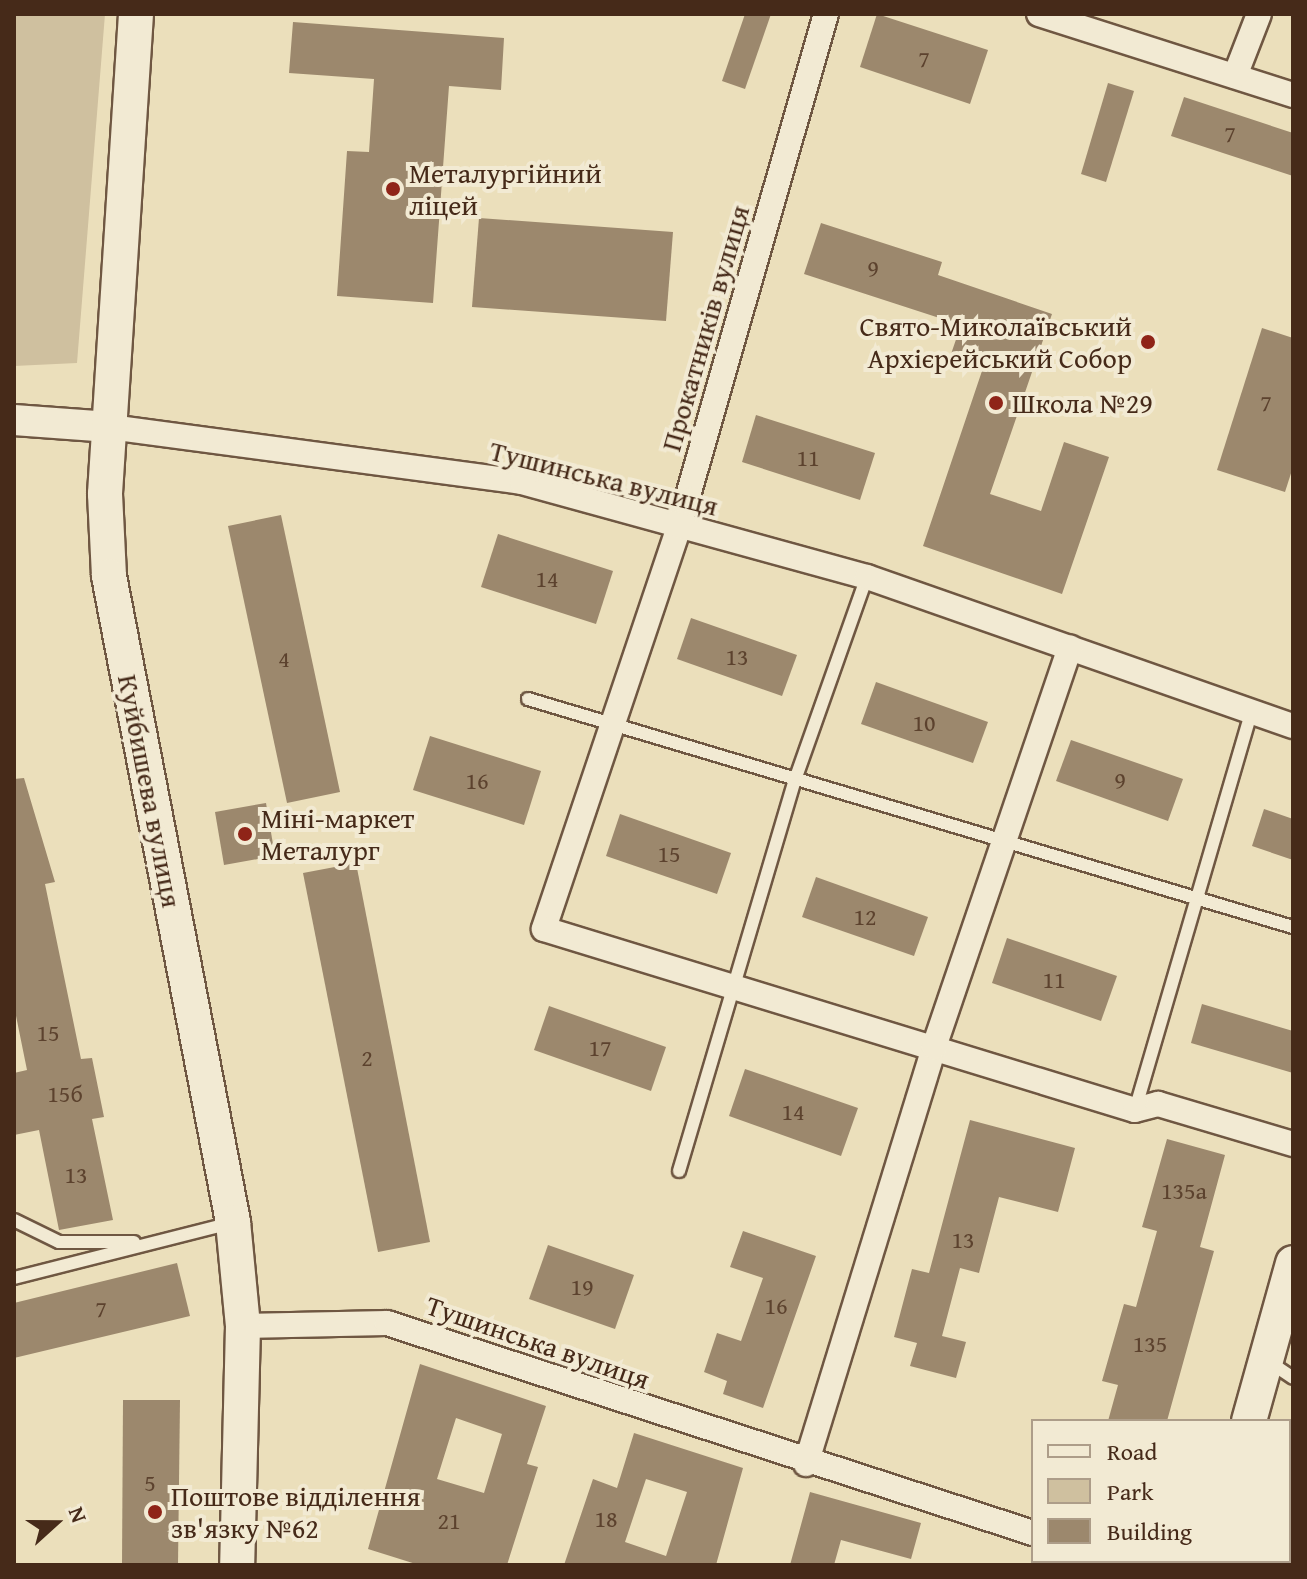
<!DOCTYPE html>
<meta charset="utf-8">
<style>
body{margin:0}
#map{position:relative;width:1307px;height:1579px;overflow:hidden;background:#ebdfbb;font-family:"Gentium Book Plus",serif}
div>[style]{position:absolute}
.green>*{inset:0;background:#cfc09f}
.building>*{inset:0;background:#9c886d}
.roads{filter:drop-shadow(2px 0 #6f5742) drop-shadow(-2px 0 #6f5742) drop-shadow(0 2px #6f5742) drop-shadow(0 -2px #6f5742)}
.service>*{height:12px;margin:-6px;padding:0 6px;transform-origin:6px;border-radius:6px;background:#f2ead3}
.minor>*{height:24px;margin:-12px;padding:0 12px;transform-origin:12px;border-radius:12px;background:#f2ead3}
.tertiary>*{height:30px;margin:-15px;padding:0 15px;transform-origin:15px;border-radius:15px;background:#f2ead3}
.secondary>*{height:34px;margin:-17px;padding:0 17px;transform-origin:17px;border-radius:17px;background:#f2ead3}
.dots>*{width:22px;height:22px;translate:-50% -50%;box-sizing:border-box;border:4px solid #f2ead3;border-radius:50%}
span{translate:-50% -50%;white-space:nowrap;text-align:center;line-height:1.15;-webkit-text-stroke:8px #f2ead3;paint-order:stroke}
.number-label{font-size:24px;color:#5c422e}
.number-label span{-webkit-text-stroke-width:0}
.poi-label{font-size:28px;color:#462a19}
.left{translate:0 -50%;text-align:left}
.right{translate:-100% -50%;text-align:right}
.street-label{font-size:28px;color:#462a19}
.frame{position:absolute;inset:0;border:16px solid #462a19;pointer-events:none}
.legend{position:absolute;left:1031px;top:1419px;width:260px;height:144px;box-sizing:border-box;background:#f2ead3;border:2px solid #ad9d89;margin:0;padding:10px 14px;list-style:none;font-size:24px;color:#462a19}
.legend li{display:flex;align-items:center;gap:16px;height:40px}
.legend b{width:40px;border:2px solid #ad9d89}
.north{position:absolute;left:16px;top:1483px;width:80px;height:80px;-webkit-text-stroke:6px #f2ead3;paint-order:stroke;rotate:69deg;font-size:22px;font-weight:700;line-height:32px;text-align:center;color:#462a19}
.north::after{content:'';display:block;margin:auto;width:28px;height:36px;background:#462a19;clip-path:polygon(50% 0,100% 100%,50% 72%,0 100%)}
</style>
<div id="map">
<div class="green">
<i style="clip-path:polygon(14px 14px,105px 14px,77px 363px,14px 366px)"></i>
</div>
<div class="building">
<i style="clip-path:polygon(745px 14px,771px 14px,745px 89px,722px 81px)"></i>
<i style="clip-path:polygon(877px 14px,988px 50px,970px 104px,860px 67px)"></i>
<i style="clip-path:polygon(293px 22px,504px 38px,501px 90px,449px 86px,433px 303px,337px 296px,347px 151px,369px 152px,374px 79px,289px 73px)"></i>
<i style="clip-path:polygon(1108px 83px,1134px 91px,1106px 182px,1081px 174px)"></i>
<i style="clip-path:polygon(1184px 97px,1293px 133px,1293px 176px,1171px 136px)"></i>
<i style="clip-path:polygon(479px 218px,673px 232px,666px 321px,472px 307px)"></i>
<i style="clip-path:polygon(821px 223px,942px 262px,938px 275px,1052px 314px,990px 494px,1041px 511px,1064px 442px,1109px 457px,1062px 594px,923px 546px,984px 365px,951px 354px,961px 325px,804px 274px)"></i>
<i style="clip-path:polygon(1262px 328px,1293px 338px,1293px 467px,1285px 492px,1217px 470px)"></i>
<i style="clip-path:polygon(756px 415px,875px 453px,860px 500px,742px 462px)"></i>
<i style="clip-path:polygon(281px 515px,340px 792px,287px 803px,228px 526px)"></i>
<i style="clip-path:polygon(498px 534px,613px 571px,596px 624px,481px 587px)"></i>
<i style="clip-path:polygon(691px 618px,797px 655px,782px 696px,677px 659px)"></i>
<i style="clip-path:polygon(876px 682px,988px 722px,973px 763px,861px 724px)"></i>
<i style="clip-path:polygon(430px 736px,541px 771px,524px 825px,413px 790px)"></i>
<i style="clip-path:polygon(1071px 740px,1183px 779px,1168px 821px,1056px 781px)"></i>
<i style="clip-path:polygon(24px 778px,55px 882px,45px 884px,81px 1059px,92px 1058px,104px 1117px,92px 1119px,113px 1220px,59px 1230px,39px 1130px,14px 1135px,14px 1073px,27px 1070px,14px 1006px,14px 779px)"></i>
<i style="clip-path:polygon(266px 803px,275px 856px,224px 865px,215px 812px)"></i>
<i style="clip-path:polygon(1264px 809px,1293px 819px,1293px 860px,1252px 846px)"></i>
<i style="clip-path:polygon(620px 814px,731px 853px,717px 894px,606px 856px)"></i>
<i style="clip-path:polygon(356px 863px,430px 1242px,378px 1252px,303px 873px)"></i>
<i style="clip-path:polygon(816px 877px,928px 917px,914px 956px,802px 917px)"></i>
<i style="clip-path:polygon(1007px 938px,1117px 976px,1101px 1021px,992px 983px)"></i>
<i style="clip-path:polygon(1202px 1004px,1293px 1031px,1293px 1073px,1191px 1043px)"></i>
<i style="clip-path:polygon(549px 1006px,666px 1047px,651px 1091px,534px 1050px)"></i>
<i style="clip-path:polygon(745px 1069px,858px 1108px,841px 1156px,729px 1116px)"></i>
<i style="clip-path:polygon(970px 1120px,1075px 1148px,1058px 1212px,999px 1197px,979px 1273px,960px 1268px,942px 1336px,966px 1342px,956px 1378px,910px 1366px,917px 1343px,894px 1337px,912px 1269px,929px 1273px)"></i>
<i style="clip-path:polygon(1167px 1139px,1225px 1155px,1200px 1247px,1214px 1251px,1167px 1421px,1108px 1421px,1118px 1385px,1102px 1381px,1124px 1304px,1136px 1307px,1157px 1231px,1142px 1227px)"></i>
<i style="clip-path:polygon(743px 1231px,816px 1256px,763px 1408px,723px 1394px,727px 1381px,704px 1372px,717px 1333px,741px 1341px,763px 1278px,730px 1267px)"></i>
<i style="clip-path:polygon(548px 1245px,634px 1275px,615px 1329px,529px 1299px)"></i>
<i style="clip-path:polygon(177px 1263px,190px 1316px,14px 1358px,14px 1303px)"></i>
<i style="clip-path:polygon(evenodd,420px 1364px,546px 1406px,527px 1464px,538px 1467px,507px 1565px,419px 1565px,368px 1549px,420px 1364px,456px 1418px,502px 1434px,484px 1493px,437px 1479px,456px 1418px)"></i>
<i style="clip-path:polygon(123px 1400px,180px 1400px,178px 1565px,122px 1565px)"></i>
<i style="clip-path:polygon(evenodd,634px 1433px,743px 1468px,716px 1565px,564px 1565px,593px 1479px,617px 1488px,634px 1433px,646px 1479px,687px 1492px,666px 1556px,625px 1542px,646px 1479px)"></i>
<i style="clip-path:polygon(810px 1492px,921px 1523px,911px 1559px,841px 1540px,834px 1565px,790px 1565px)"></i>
</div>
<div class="roads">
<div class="service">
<i style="left:528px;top:699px;width:798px;rotate:16.6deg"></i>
<i style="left:1135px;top:1110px;width:414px;rotate:-73.7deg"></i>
<i style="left:679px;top:1171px;width:411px;rotate:-73.5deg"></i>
<i style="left:796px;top:777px;width:212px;rotate:-70.5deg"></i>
<i style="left:14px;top:1220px;width:50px;rotate:26.1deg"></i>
<i style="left:59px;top:1242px;width:75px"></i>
<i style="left:14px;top:1278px;width:225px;rotate:-14.2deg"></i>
<i style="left:1268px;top:1361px;width:30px;rotate:34deg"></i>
<i style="left:1289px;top:1512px;width:4px;rotate:-14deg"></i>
</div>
<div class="minor">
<i style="left:826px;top:14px;width:534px;rotate:105.99deg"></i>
<i style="left:679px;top:527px;width:424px;rotate:108.6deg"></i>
<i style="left:544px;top:929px;width:618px;rotate:17.03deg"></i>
<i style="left:1135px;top:1110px;width:24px;rotate:-15deg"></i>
<i style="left:1158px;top:1104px;width:141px;rotate:16.5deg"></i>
<i style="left:1039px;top:14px;width:267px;rotate:17.7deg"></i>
<i style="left:1235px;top:76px;width:66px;rotate:-68.8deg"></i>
<i style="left:110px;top:427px;width:416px;rotate:7.6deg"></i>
<i style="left:522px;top:482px;width:358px;rotate:15.4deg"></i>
<i style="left:867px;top:577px;width:451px;rotate:19.3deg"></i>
<i style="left:243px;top:1326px;width:144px;rotate:-1.2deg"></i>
<i style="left:387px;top:1323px;width:679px;rotate:18.01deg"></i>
<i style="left:806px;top:1464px;width:436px;rotate:-72.9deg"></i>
<i style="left:934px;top:1047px;width:422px;rotate:-71.2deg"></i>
<i style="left:1124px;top:1561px;width:15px;rotate:16deg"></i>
</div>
<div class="tertiary">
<i style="left:14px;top:420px;width:96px;rotate:4.2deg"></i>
</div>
<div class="secondary">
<i style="left:136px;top:14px;width:481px;rotate:93.7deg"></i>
<i style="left:105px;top:494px;width:82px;rotate:87.2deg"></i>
<i style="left:109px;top:576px;width:658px;rotate:79.13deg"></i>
<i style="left:233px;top:1222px;width:104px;rotate:84.5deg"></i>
<i style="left:243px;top:1326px;width:239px;rotate:91.4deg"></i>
<i style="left:1249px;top:1421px;width:164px;rotate:-74.4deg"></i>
<i style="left:1210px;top:1565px;width:4px;rotate:-76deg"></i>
</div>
</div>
<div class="dots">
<i style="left:393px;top:189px;background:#8f2418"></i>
<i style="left:1148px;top:342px;background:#8f2418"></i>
<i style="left:996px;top:403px;background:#8f2418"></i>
<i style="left:245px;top:834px;background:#8f2418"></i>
<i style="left:155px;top:1512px;background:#8f2418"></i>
</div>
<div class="number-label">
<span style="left:924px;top:59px">7</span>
<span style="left:1230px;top:134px">7</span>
<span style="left:873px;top:268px">9</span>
<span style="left:1266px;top:403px">7</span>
<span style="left:808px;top:458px">11</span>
<span style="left:547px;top:579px">14</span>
<span style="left:737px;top:657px">13</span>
<span style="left:284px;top:659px">4</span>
<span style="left:924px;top:723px">10</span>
<span style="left:1120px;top:780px">9</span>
<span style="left:477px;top:781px">16</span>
<span style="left:669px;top:854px">15</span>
<span style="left:865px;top:917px">12</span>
<span style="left:1054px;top:980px">11</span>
<span style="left:48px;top:1033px">15</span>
<span style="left:600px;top:1048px">17</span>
<span style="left:367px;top:1058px">2</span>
<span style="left:65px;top:1094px">15б</span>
<span style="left:793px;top:1112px">14</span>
<span style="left:76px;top:1175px">13</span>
<span style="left:1184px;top:1191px">135а</span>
<span style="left:963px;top:1240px">13</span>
<span style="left:582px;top:1287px">19</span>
<span style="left:776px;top:1306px">16</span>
<span style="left:101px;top:1309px">7</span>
<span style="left:1150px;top:1344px">135</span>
<span style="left:150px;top:1483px">5</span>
<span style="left:606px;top:1519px">18</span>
<span style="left:449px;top:1521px">21</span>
</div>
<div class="poi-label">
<span class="left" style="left:409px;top:189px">Металургійний<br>ліцей</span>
<span class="right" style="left:1132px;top:342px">Свято-Миколаївський<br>Архієрейський Собор</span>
<span class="left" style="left:1012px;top:403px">Школа №29</span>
<span class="left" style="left:261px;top:834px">Міні-маркет<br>Металург</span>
<span class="left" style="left:171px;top:1512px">Поштове відділення<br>зв'язку №62</span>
</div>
<div class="street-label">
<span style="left:705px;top:328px;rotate:-74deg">Прокатників вулиця</span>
<span style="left:604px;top:478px;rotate:14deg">Тушинська вулиця</span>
<span style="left:150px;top:791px;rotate:79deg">Куйбишева вулиця</span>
<span style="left:538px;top:1342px;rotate:19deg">Тушинська вулиця</span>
</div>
<div class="frame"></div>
<ul class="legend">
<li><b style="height:10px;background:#f2ead3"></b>Road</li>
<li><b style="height:22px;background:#cfc09f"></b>Park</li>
<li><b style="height:22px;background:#9c886d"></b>Building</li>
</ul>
<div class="north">N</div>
</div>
